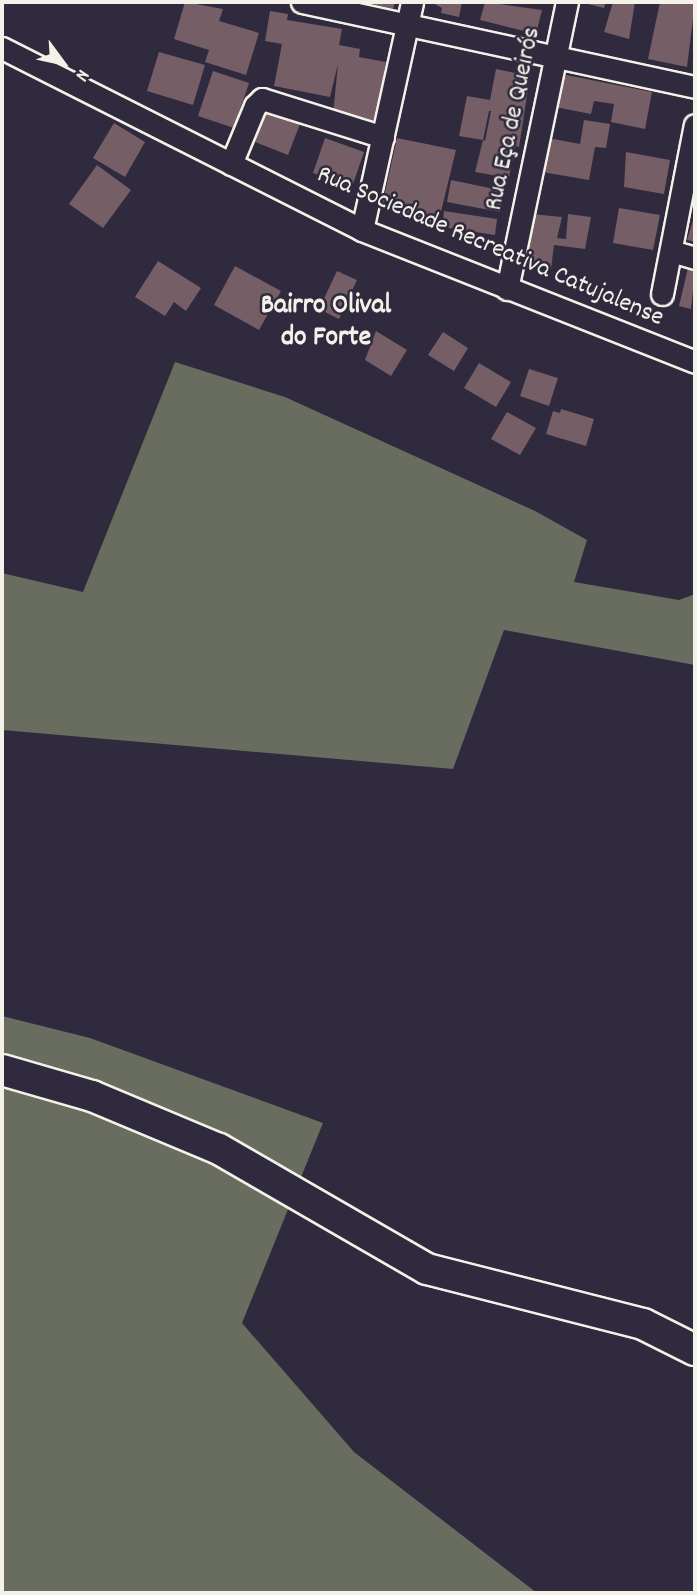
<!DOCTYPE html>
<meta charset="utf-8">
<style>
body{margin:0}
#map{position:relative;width:697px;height:1595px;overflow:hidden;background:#2f2a3d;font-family:Dekko,sans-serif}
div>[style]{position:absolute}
.green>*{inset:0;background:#686d5f}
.building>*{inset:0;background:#765e67}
.roads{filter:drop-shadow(2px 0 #f4f1e8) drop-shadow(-2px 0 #f4f1e8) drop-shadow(0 2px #f4f1e8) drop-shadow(0 -2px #f4f1e8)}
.street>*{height:21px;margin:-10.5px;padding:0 10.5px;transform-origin:10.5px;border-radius:10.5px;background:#2f2a3d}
.secondary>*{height:30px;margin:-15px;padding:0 15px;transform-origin:15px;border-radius:15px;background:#2f2a3d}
span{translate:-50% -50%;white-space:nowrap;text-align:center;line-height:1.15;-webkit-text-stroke:5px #2f2a3d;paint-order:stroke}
.street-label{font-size:26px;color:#f4f1e8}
.neighbourhood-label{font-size:28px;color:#f4f1e8;font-weight:700}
.frame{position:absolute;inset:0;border:4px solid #f4f1e8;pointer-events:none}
.north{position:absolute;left:28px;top:28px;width:70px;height:70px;-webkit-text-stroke:5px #2f2a3d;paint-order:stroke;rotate:123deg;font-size:19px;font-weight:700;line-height:28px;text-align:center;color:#f4f1e8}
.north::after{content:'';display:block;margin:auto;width:24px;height:32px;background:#f4f1e8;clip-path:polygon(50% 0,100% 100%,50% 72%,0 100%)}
</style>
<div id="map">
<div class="green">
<i style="clip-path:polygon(175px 362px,285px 397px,535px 511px,587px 540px,574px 582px,679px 600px,695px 594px,695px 665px,504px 630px,453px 769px,2px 730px,2px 573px,83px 592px)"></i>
<i style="clip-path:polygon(2px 1016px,90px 1038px,323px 1123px,242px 1323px,354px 1452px,537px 1593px,2px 1593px)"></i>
</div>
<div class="building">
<i style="clip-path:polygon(185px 2px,223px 9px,219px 21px,259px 33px,246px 75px,205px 62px,209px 50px,174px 39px)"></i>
<i style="clip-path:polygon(363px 2px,395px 2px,393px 9px)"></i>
<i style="clip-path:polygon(431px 2px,462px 2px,459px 17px,441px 13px,442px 8px)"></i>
<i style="clip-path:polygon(485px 2px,542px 10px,536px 34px,480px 20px)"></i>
<i style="clip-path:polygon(580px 2px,606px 2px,604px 8px)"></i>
<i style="clip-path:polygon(613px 2px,635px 2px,629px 39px,604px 32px)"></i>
<i style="clip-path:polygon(660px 2px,695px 3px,687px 67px,648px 59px)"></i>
<i style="clip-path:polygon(270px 11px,288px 14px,287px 20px,342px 29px,339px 45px,360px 49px,359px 57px,386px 62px,375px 122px,333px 114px,338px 64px,330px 97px,274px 86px,282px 44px,265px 41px)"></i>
<i style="clip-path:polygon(159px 52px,205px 65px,193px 105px,147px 91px)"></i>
<i style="clip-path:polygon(evenodd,496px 69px,530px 76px,519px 147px,515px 146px,509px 178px,475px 172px,483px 140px,459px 136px,467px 96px,490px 100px,496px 69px,489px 111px,491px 111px,485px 141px,483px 140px,489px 111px)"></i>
<i style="clip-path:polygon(213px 71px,249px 83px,234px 128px,198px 116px)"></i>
<i style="clip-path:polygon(561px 74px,652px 92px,645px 129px,611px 122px,614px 104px,594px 101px,591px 114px,555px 107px)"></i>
<i style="clip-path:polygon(267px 112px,300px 124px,288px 155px,255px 142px)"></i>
<i style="clip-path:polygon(584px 120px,610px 124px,606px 148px,595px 147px,589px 180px,542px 172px,548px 138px,580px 144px)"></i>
<i style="clip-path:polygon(114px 123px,145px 142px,125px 177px,93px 158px)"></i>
<i style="clip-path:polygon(325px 138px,364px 152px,352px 187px,313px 173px)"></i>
<i style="clip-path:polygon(397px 138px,456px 150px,438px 224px,400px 216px,401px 210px,382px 206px)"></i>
<i style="clip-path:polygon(626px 152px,670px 160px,664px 194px,624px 187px)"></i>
<i style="clip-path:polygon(97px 165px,131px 190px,103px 228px,69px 204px)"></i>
<i style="clip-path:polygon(451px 180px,504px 191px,500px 212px,447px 202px)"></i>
<i style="clip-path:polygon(619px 208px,660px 215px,653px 250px,613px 243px)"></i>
<i style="clip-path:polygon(444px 211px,497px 219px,495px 235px,442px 227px)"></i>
<i style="clip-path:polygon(532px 214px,562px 217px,557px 238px,566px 239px,568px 214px,591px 217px,585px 249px,554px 245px,551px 269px,527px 266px)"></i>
<i style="clip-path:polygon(695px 214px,695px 242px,687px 240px)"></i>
<i style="clip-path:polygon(158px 261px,201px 288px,186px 311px,174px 302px,165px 316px,135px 297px)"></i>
<i style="clip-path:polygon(235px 266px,281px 291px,259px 330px,214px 305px)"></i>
<i style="clip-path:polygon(688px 268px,695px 271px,691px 309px,679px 306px)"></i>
<i style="clip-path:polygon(337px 271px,357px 280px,339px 319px,319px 309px)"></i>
<i style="clip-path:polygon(376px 331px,407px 350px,391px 376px,365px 360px)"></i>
<i style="clip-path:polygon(443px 332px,468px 348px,454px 371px,428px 355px)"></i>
<i style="clip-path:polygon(479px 363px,511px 382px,496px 407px,464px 388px)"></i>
<i style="clip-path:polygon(529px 369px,558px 378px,549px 406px,520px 396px)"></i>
<i style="clip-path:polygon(561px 409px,594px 419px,586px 446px,546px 434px,553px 411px,560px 413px)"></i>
<i style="clip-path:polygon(507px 412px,536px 428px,520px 455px,491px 439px)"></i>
</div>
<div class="roads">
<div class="street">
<i style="left:302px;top:2px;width:402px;rotate:12.2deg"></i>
<i style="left:2px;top:48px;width:403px;rotate:26.8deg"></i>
<i style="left:362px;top:230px;width:358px;rotate:21.6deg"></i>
<i style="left:231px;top:164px;width:63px;rotate:-67.5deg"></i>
<i style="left:255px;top:106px;width:10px;rotate:-45deg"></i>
<i style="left:262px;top:99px;width:127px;rotate:17.4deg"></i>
<i style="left:362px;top:230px;width:233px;rotate:-77.6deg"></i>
<i style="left:671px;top:251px;width:25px;rotate:16deg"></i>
<i style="left:507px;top:289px;width:293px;rotate:-78.2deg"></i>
<i style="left:662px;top:294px;width:172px;rotate:-79deg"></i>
</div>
<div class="secondary">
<i style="left:2px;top:1070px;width:94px;rotate:16.1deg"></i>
<i style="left:92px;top:1096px;width:138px;rotate:22.7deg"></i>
<i style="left:219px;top:1149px;width:240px;rotate:30deg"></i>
<i style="left:427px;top:1269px;width:223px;rotate:14.3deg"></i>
<i style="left:643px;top:1324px;width:58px;rotate:26.6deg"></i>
</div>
</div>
<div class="street-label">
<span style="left:514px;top:119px;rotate:-78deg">Rua Eça de Queirós</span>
<span style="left:490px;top:247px;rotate:23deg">Rua Sociedade Recreativa Catujalense</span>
</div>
<div class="neighbourhood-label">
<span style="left:326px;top:323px">Bairro Olival<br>do Forte</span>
</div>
<div class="frame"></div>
<div class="north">N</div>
</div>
